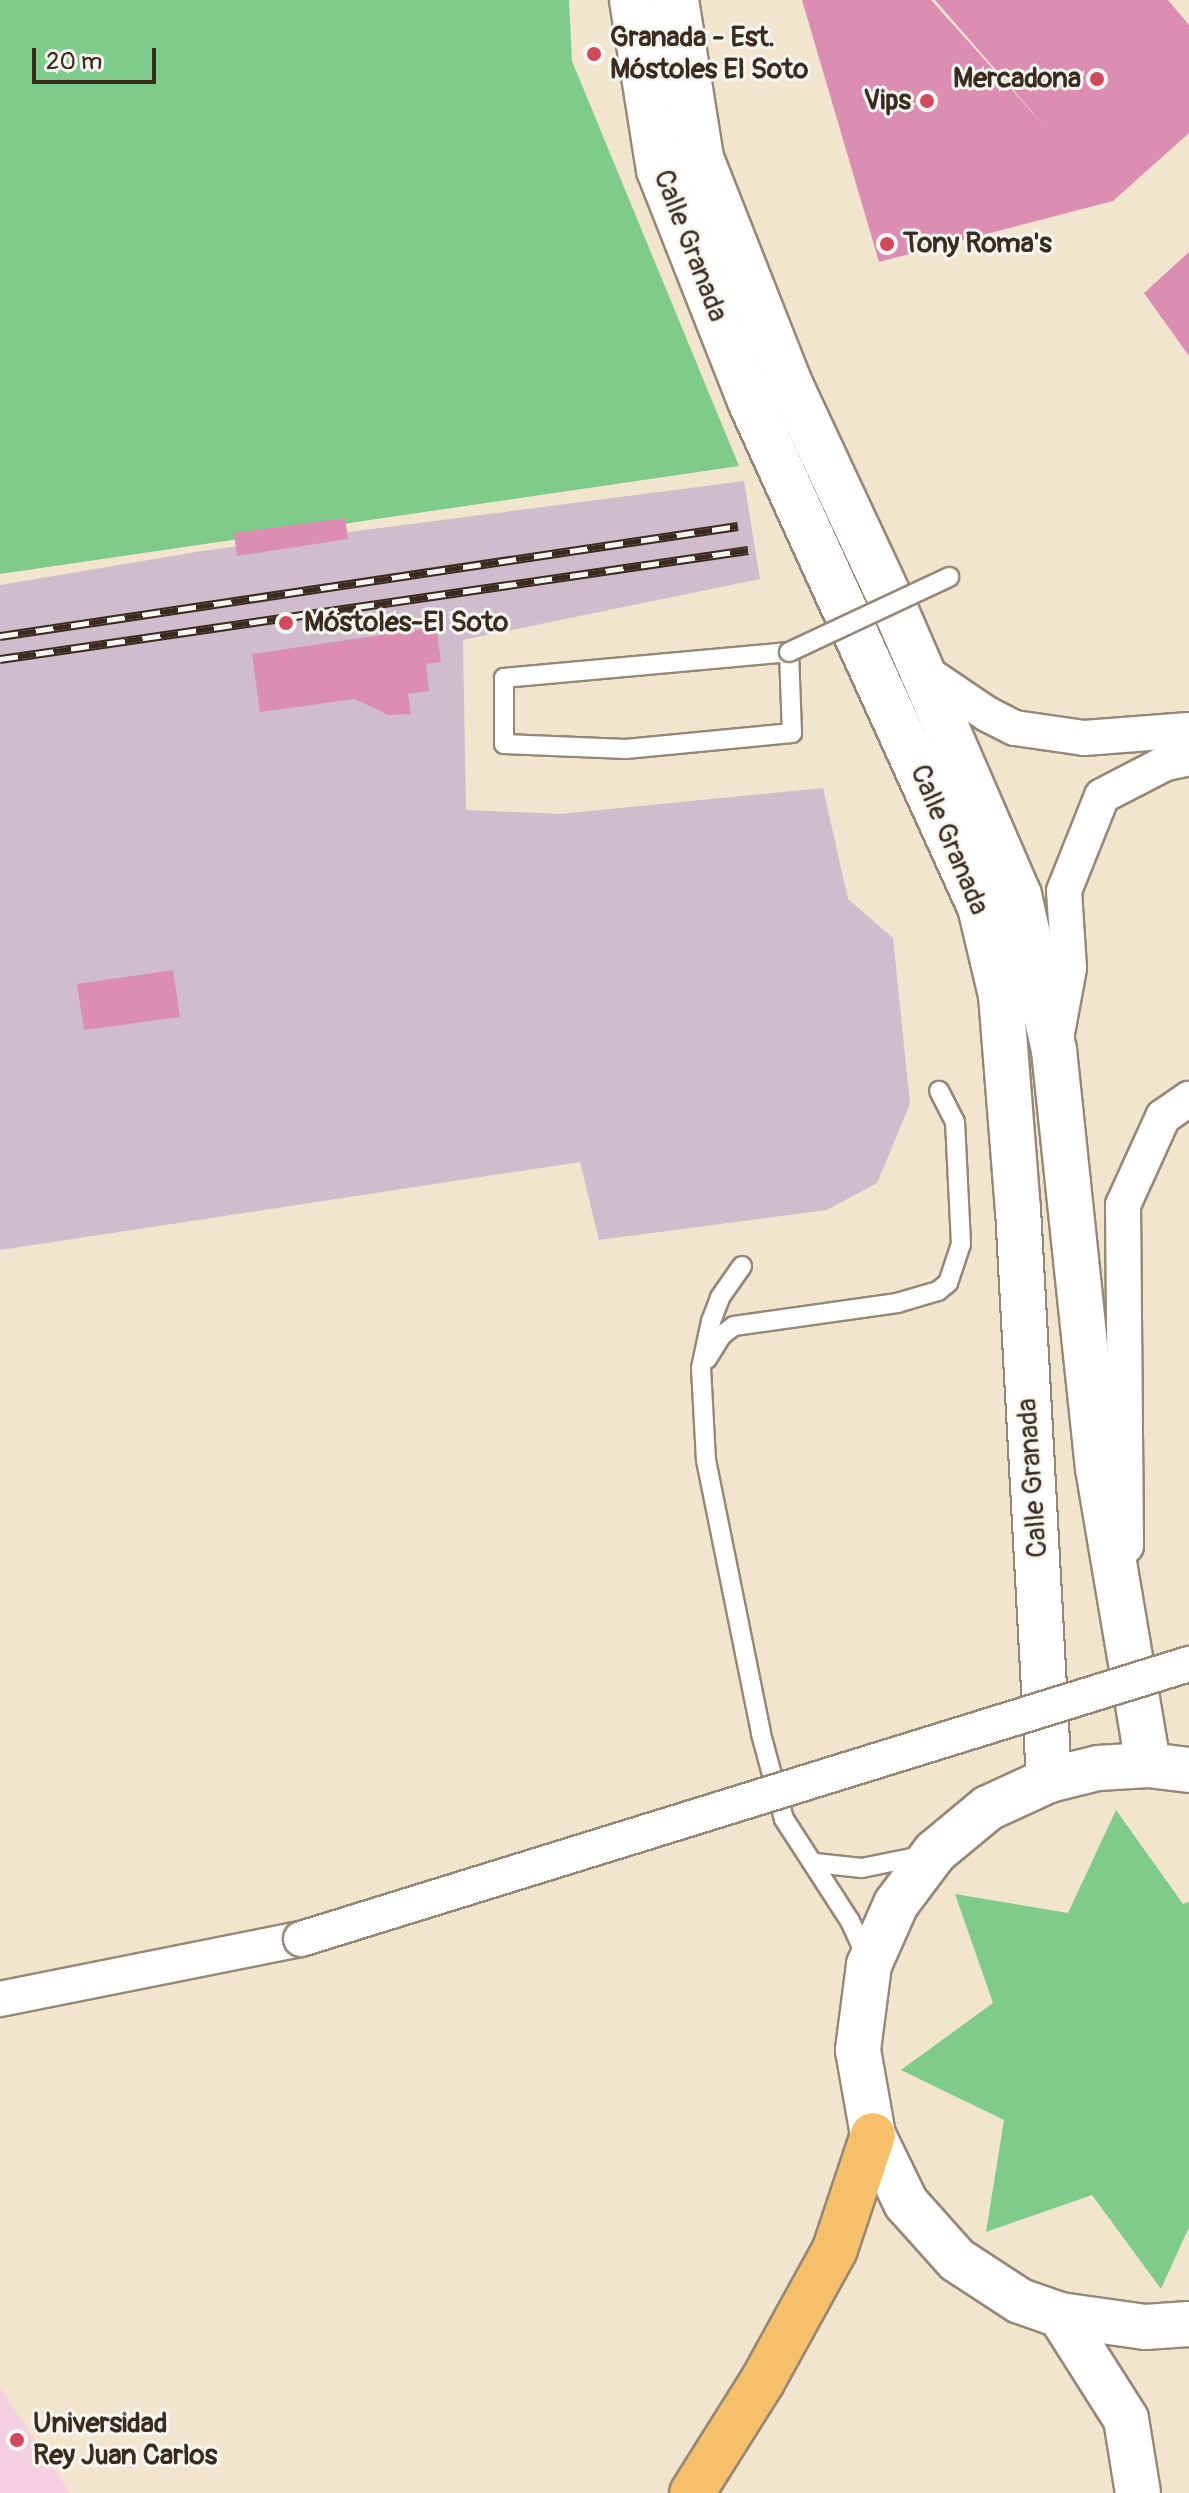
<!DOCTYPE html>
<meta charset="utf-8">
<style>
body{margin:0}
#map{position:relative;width:1189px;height:2493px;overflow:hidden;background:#f2e5cd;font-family:Pangolin,sans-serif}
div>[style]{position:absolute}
.built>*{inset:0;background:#f3cfdf}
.industrial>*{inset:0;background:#cfbdce}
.green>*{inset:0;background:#7fcb8a}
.building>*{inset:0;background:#db8eb2}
.roads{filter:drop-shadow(2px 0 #968876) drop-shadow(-2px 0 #968876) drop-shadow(0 2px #968876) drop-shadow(0 -2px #968876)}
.service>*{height:18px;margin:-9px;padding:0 9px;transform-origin:9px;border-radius:9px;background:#fff}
.minor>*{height:34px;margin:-17px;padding:0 17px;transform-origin:17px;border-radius:17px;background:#fff}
.tertiary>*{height:44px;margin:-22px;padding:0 22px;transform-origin:22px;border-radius:22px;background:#fff}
.motorway>*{height:44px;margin:-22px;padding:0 22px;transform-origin:22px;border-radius:22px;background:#f6c06b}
.rail>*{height:9px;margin-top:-4.5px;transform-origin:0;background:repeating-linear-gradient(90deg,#f6f6f2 0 18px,#3b2a1e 0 36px);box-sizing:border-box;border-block:2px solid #3b2a1e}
.bridges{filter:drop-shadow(2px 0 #968876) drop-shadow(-2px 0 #968876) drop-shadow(0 2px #968876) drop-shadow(0 -2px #968876)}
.service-bridge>*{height:18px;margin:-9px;padding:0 9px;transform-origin:9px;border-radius:9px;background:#fff}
.minor-bridge>*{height:34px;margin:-17px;padding:0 17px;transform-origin:17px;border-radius:17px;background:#fff}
.dots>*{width:22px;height:22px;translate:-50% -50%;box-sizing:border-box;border:4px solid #f6f6f2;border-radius:50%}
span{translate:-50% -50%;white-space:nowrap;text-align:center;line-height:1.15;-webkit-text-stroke:6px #f6f6f2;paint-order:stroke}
.poi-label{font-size:28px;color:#3b2a1e;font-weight:700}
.left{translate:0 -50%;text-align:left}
.right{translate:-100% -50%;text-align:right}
.street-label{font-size:28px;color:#3b2a1e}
.scale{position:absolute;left:32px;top:48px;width:124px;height:36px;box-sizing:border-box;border:4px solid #3b2a1e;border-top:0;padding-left:10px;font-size:24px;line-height:28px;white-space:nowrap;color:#3b2a1e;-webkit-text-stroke:6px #f6f6f2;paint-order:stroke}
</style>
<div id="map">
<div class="built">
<i style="clip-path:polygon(0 2388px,70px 2493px,0 2493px)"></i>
</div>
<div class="industrial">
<i style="clip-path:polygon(744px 481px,760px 579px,463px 640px,466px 810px,560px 814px,823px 788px,848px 899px,893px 938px,910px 1104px,877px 1183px,827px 1210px,599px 1240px,580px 1162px,0 1250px,0 585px,202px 551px)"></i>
</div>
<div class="green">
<i style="clip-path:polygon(0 0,569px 0,572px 61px,739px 466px,0 574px)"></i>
<i style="clip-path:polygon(1116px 1810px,1183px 1904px,1189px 1902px,1189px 2227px,1161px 2289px,1092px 2195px,986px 2232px,1004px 2120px,901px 2070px,993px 2003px,955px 1894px,1068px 1913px)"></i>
</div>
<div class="building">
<i style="clip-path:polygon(802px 0,931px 0,1047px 129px,935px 0,1168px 0,1189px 25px,1189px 133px,1113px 201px,879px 262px)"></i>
<i style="clip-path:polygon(1189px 252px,1189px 356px,1144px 293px)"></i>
<i style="clip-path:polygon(345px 518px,348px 539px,237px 556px,234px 533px)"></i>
<i style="clip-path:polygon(436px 627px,441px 662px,426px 664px,429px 691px,408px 694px,411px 714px,388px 715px,355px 699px,260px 712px,252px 654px)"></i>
<i style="clip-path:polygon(173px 970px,180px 1017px,84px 1030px,77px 984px)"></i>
</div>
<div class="roads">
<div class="service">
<i style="left:789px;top:652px;width:81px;rotate:87.9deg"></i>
<i style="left:792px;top:733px;width:167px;rotate:174.5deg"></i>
<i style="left:626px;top:749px;width:122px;rotate:-177.7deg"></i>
<i style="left:504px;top:744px;width:66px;rotate:-90deg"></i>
<i style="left:504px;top:678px;width:286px;rotate:-5.2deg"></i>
<i style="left:742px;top:1266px;width:39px;rotate:125deg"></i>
<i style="left:720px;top:1298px;width:25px;rotate:111deg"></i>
<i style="left:711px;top:1321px;width:48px;rotate:102deg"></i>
<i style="left:701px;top:1368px;width:92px;rotate:86.9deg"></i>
<i style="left:706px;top:1460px;width:279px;rotate:78.6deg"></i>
<i style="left:761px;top:1734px;width:88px;rotate:74.9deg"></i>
<i style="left:784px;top:1819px;width:121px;rotate:57.1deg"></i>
<i style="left:850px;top:1921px;width:41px;rotate:65.3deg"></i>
<i style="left:707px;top:1359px;width:28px;rotate:-58deg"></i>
<i style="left:722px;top:1335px;width:15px;rotate:-37deg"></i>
<i style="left:734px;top:1326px;width:165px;rotate:-8deg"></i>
<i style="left:897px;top:1303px;width:43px;rotate:-16.3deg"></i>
<i style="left:938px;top:1291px;width:13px;rotate:-39deg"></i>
<i style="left:948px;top:1283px;width:41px;rotate:-71.6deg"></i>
<i style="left:961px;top:1244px;width:122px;rotate:-92.8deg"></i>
<i style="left:955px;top:1122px;width:35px;rotate:-117deg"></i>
<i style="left:815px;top:1863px;width:47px;rotate:6.1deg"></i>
<i style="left:862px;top:1868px;width:60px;rotate:-11.5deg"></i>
</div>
<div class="minor">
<i style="left:922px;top:670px;width:78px;rotate:34.1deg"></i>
<i style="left:987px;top:714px;width:31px;rotate:27deg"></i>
<i style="left:1015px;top:728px;width:70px;rotate:8.2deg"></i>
<i style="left:1084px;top:738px;width:105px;rotate:-4.4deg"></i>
<i style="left:1056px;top:1039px;width:72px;rotate:-79.6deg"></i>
<i style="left:1069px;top:968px;width:77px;rotate:-93.7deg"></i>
<i style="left:1064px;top:891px;width:102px;rotate:-68.2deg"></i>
<i style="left:1102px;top:796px;width:72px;rotate:-27.3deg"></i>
<i style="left:1166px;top:763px;width:24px;rotate:-12deg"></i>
<i style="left:1126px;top:1546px;width:341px;rotate:-90.5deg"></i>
<i style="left:1123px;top:1205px;width:97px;rotate:-65.6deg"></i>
<i style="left:1163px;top:1117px;width:32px;rotate:-35deg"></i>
<i style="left:0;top:1999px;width:307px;rotate:-11.3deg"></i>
</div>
<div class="tertiary">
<i style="left:632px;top:0;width:172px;rotate:81deg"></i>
<i style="left:659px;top:170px;width:248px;rotate:68.5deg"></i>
<i style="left:750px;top:401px;width:556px;rotate:65.56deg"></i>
<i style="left:980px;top:907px;width:90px;rotate:76.6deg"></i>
<i style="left:1001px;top:995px;width:215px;rotate:85.5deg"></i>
<i style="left:1018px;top:1209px;width:572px;rotate:86.89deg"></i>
<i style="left:676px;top:0;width:160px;rotate:81deg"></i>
<i style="left:701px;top:158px;width:243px;rotate:68.5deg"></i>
<i style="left:790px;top:384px;width:251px;rotate:65deg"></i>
<i style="left:896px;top:611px;width:309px;rotate:66.6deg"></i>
<i style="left:1019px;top:895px;width:159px;rotate:77.3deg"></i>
<i style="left:1054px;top:1050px;width:420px;rotate:84deg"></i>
<i style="left:1098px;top:1468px;width:301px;rotate:80.4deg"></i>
<i style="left:1189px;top:1770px;width:41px;rotate:-173deg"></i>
<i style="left:1148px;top:1765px;width:50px;rotate:176.6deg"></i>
<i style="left:1098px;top:1768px;width:50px;rotate:166.2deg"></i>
<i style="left:1049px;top:1780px;width:67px;rotate:155.3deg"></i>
<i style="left:988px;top:1808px;width:69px;rotate:140.3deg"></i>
<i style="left:935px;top:1852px;width:65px;rotate:126.9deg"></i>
<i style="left:896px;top:1904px;width:67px;rotate:113.9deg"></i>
<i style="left:869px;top:1965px;width:86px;rotate:97.4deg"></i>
<i style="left:858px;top:2050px;width:86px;rotate:80deg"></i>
<i style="left:873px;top:2135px;width:76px;rotate:64.1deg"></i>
<i style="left:906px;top:2203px;width:76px;rotate:48.2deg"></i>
<i style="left:957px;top:2260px;width:75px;rotate:33.1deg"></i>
<i style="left:1020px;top:2301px;width:42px;rotate:19.3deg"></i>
<i style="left:1060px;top:2315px;width:86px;rotate:8deg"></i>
<i style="left:1145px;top:2327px;width:44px;rotate:-3.9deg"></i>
<i style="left:1060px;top:2315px;width:123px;rotate:57.6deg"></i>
<i style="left:1126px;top:2419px;width:75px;rotate:80.8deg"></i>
</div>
<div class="motorway">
<i style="left:692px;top:2493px;width:131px;rotate:-57.8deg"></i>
<i style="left:762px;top:2382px;width:152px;rotate:-61.2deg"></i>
<i style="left:835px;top:2249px;width:120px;rotate:-71.6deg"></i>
</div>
</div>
<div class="rail">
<i style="left:0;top:636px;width:746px;rotate:-8.48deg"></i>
<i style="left:0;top:659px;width:756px;rotate:-8.29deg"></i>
</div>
<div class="bridges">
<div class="service-bridge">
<i style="left:789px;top:652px;width:177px;rotate:-25.1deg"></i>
</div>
<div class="minor-bridge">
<i style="left:301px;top:1939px;width:930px;rotate:-17.21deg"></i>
</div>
</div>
<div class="dots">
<i style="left:594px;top:54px;background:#d1495b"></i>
<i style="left:1097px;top:79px;background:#d1495b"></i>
<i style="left:927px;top:101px;background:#d1495b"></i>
<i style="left:887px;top:244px;background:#d1495b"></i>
<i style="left:286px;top:623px;background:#d1495b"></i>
<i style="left:17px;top:2440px;background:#d1495b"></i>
</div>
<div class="poi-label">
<span class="left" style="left:610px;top:54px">Granada - Est.<br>Móstoles El Soto</span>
<span class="right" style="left:1081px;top:79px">Mercadona</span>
<span class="right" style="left:911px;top:101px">Vips</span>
<span class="left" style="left:903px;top:244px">Tony Roma's</span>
<span class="left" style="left:304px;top:623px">Móstoles-El Soto</span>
<span class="left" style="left:33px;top:2440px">Universidad<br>Rey Juan Carlos</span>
</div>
<div class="street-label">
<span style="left:690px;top:246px;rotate:69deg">Calle Granada</span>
<span style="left:949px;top:840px;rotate:67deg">Calle Granada</span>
<span style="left:1033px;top:1478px;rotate:-94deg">Calle Granada</span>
</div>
<div class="scale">20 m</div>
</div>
